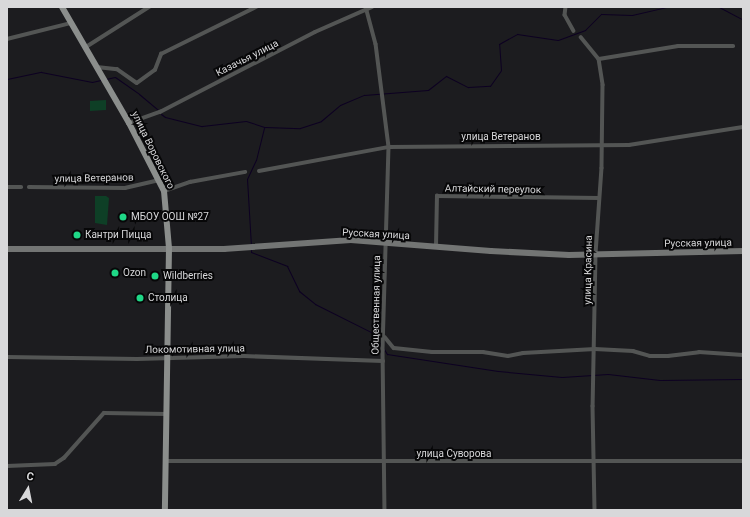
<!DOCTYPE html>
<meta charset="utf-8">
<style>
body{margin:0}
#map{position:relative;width:750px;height:517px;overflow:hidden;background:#1c1c1f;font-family:Roboto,sans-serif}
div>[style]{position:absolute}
.green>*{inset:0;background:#0e3f26}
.stream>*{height:1px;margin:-0.5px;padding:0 0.5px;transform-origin:0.5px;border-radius:0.5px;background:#0d0122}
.street>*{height:3.5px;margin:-1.75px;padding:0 1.75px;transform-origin:1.75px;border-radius:1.75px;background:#535554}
.secondary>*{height:5.5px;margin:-2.75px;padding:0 2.75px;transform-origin:2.75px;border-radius:2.75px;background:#737574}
.primary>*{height:6px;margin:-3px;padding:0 3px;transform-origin:3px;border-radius:3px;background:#8b8e8c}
.dots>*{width:11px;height:11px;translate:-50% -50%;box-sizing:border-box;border:2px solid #070708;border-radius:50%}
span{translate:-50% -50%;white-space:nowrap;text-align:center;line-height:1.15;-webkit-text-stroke:4px #070708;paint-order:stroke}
.street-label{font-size:10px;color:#d8d8da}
.poi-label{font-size:10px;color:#d8d8da}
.left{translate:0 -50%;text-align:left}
.frame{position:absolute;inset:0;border:8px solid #d8d8da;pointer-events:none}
.north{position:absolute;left:8px;top:469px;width:40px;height:40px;-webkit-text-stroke:3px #070708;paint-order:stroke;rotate:10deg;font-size:11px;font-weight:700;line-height:16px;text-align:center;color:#d8d8da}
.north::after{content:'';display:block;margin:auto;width:14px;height:18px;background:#d8d8da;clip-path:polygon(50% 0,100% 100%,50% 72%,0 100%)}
</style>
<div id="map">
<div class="green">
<i style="clip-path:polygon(106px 100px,106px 110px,90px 111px,90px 101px)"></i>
<i style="clip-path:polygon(95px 196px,106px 196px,109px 198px,107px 225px,95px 223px)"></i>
</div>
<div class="stream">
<i style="left:719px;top:7px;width:27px;rotate:28deg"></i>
<i style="left:7px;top:79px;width:35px;rotate:-12deg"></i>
<i style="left:41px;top:72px;width:52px;rotate:11.1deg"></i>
<i style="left:92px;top:82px;width:9px;rotate:-13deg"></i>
<i style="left:106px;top:79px;width:9px;rotate:-13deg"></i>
<i style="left:115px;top:77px;width:29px;rotate:35deg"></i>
<i style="left:139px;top:94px;width:26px;rotate:40deg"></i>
<i style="left:161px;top:114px;width:5px;rotate:37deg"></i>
<i style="left:165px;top:117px;width:38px;rotate:14deg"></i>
<i style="left:202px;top:126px;width:44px;rotate:-6.5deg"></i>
<i style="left:246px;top:121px;width:20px;rotate:18deg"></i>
<i style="left:265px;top:127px;width:35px;rotate:2deg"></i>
<i style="left:300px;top:128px;width:22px;rotate:-18deg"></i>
<i style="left:321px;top:121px;width:25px;rotate:-40deg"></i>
<i style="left:340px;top:105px;width:26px;rotate:-23deg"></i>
<i style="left:364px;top:95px;width:64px;rotate:-4.5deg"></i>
<i style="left:428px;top:90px;width:23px;rotate:-38deg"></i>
<i style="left:446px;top:76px;width:25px;rotate:27deg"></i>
<i style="left:468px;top:87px;width:22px;rotate:-3deg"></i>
<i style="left:490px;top:86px;width:19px;rotate:-55deg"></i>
<i style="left:501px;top:70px;width:26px;rotate:-94deg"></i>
<i style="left:499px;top:44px;width:21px;rotate:-29deg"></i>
<i style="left:517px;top:34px;width:41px;rotate:8.3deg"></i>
<i style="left:558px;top:40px;width:29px;rotate:-20deg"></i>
<i style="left:585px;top:30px;width:23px;rotate:-45deg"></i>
<i style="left:601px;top:14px;width:31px;rotate:2deg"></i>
<i style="left:632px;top:15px;width:35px;rotate:-13deg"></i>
<i style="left:251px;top:246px;width:67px;rotate:-93.4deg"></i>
<i style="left:247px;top:179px;width:21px;rotate:-65deg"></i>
<i style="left:256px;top:160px;width:33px;rotate:-76deg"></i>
<i style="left:251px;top:249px;width:3px;rotate:90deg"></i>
<i style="left:251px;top:252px;width:39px;rotate:21deg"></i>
<i style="left:287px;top:266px;width:28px;rotate:64deg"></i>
<i style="left:299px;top:291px;width:21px;rotate:39deg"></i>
<i style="left:315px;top:304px;width:65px;rotate:26.6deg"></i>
<i style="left:373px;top:333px;width:14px;rotate:56deg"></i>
<i style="left:384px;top:349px;width:6px;rotate:59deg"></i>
<i style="left:387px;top:354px;width:13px;rotate:9deg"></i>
<i style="left:400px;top:356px;width:99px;rotate:8.7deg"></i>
<i style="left:498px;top:371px;width:64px;rotate:5.4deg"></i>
<i style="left:562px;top:377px;width:46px;rotate:-3.7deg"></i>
<i style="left:608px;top:374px;width:52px;rotate:6.6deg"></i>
<i style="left:660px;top:380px;width:83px;rotate:-0.7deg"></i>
</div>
<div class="street">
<i style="left:366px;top:7px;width:38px;rotate:75deg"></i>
<i style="left:376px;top:44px;width:104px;rotate:82.8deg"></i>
<i style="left:389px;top:147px;width:203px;rotate:91.7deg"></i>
<i style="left:383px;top:350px;width:160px;rotate:89.3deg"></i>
<i style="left:566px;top:7px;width:8px;rotate:97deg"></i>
<i style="left:565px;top:15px;width:18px;rotate:61deg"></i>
<i style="left:581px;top:37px;width:28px;rotate:51deg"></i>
<i style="left:599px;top:59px;width:26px;rotate:81deg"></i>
<i style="left:603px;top:85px;width:83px;rotate:90.7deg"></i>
<i style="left:602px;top:168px;width:86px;rotate:94deg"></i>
<i style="left:596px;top:254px;width:152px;rotate:91.1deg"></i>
<i style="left:593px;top:406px;width:104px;rotate:88.9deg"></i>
<i style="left:7px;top:39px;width:66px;rotate:-14deg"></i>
<i style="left:86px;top:47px;width:75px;rotate:-32.4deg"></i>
<i style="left:599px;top:59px;width:80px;rotate:-9.3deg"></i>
<i style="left:678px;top:46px;width:55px"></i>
<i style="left:97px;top:67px;width:20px;rotate:6deg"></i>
<i style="left:117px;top:69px;width:24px;rotate:35deg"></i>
<i style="left:137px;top:83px;width:22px;rotate:-36deg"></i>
<i style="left:155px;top:70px;width:17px;rotate:-69deg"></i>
<i style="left:161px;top:54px;width:106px;rotate:-26.3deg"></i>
<i style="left:129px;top:123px;width:33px;rotate:-20deg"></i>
<i style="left:160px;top:112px;width:174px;rotate:-27.3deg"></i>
<i style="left:315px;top:32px;width:62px;rotate:-23.7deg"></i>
<i style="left:259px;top:171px;width:132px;rotate:-10.5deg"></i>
<i style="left:389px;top:147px;width:240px;rotate:-0.5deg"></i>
<i style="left:629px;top:145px;width:115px;rotate:-9deg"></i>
<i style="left:7px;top:187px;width:14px"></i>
<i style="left:29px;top:187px;width:96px;rotate:0.6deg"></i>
<i style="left:125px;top:188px;width:35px;rotate:-13deg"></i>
<i style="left:164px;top:191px;width:28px;rotate:-19deg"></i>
<i style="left:190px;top:182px;width:56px;rotate:-10.3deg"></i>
<i style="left:436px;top:247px;width:51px;rotate:-88.9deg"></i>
<i style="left:437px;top:196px;width:162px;rotate:0.7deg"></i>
<i style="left:385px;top:337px;width:14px;rotate:51deg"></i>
<i style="left:394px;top:348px;width:38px;rotate:6deg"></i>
<i style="left:432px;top:352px;width:51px"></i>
<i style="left:483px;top:352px;width:25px;rotate:9deg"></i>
<i style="left:508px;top:356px;width:15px;rotate:-11deg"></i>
<i style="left:523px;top:353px;width:72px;rotate:-3.2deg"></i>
<i style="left:595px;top:349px;width:38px;rotate:3deg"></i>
<i style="left:633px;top:351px;width:18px;rotate:16deg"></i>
<i style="left:650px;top:356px;width:18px"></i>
<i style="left:668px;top:356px;width:31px;rotate:-7deg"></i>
<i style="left:699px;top:352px;width:44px;rotate:3.9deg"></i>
<i style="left:7px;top:357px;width:130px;rotate:0.9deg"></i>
<i style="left:137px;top:359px;width:107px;rotate:-1.6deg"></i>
<i style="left:244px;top:356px;width:139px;rotate:2.1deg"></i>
<i style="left:166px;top:461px;width:577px"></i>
<i style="left:7px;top:466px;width:48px;rotate:-2.4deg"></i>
<i style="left:55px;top:464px;width:11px;rotate:-34deg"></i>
<i style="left:64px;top:458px;width:60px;rotate:-48.4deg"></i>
<i style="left:104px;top:413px;width:63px;rotate:0.9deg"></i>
</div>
<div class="secondary">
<i style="left:7px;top:249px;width:217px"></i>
<i style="left:224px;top:249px;width:127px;rotate:-4.1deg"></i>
<i style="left:351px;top:240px;width:140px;rotate:4.5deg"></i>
<i style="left:491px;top:251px;width:78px;rotate:2.9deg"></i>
<i style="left:569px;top:255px;width:174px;rotate:-1.3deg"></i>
</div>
<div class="primary">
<i style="left:62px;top:7px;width:134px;rotate:60deg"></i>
<i style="left:129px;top:123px;width:76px;rotate:62.8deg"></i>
<i style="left:164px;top:191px;width:57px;rotate:85deg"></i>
<i style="left:169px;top:248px;width:262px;rotate:90.9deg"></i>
</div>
<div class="dots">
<i style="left:123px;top:217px;background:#1fd887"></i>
<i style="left:77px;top:235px;background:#1fd887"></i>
<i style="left:115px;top:273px;background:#1fd887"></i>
<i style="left:155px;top:276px;background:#1fd887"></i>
<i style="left:140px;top:298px;background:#1fd887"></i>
</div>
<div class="street-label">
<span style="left:247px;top:58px;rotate:-27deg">Казачья улица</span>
<span style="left:501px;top:137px">улица Ветеранов</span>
<span style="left:153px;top:150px;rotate:64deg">улица Воровского</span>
<span style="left:94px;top:178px;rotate:-1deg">улица Ветеранов</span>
<span style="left:493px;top:189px;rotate:1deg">Алтайский переулок</span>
<span style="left:376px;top:234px;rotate:3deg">Русская улица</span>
<span style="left:698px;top:243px;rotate:-1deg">Русская улица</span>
<span style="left:588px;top:270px;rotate:-89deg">улица Красина</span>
<span style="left:376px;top:305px;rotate:-89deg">Общественная улица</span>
<span style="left:195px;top:349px;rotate:-1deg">Локомотивная улица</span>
<span style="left:454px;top:454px">улица Суворова</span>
</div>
<div class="poi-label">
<span class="left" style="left:131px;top:217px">МБОУ ООШ №27</span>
<span class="left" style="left:85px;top:235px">Кантри Пицца</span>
<span class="left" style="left:123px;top:273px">Ozon</span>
<span class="left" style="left:163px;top:276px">Wildberries</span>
<span class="left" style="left:148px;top:298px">Столица</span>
</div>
<div class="frame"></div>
<div class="north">С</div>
</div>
